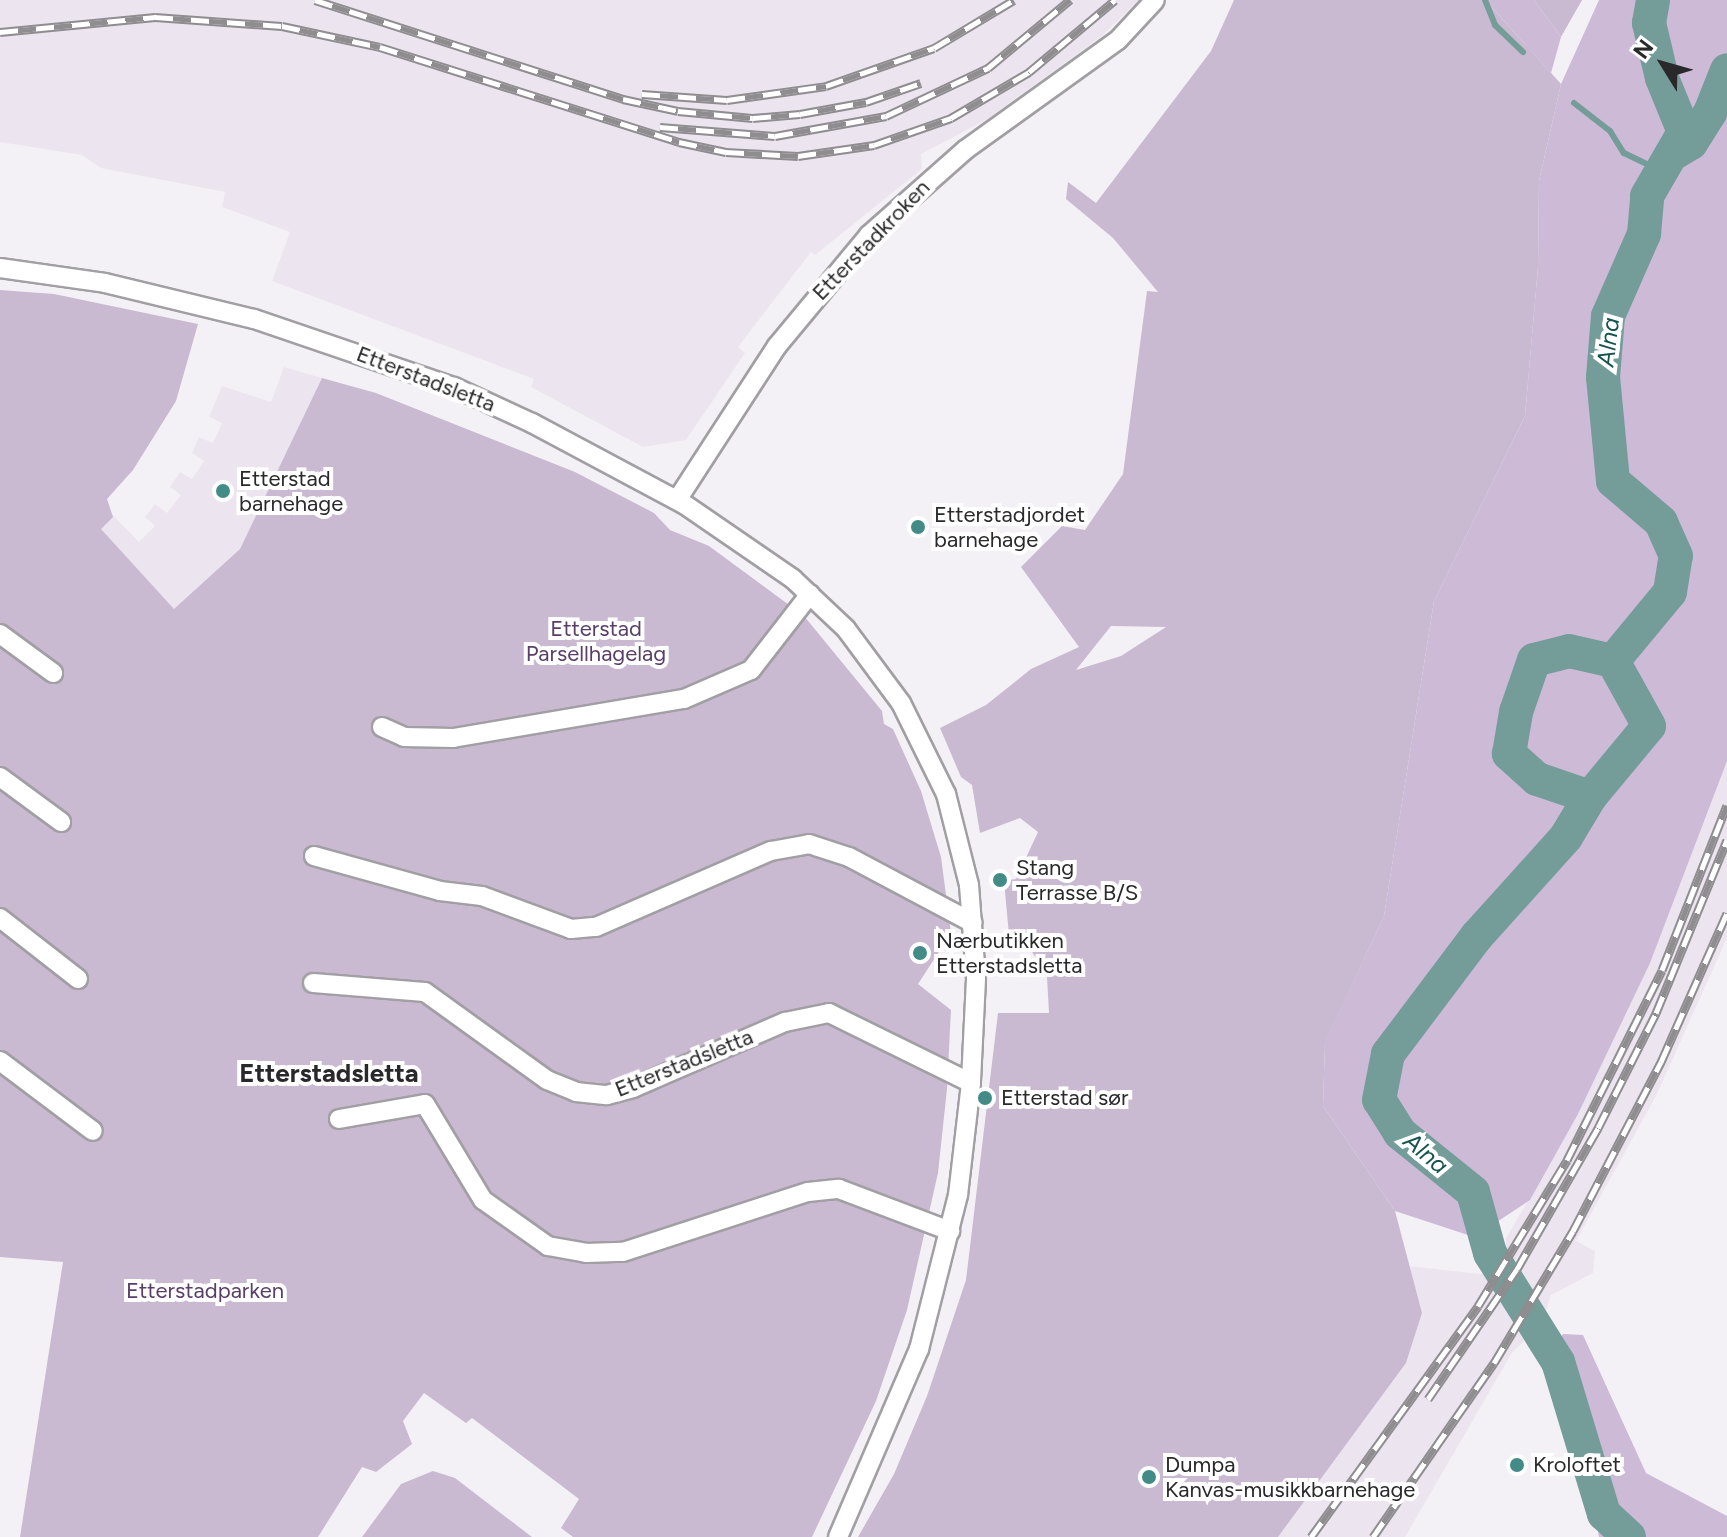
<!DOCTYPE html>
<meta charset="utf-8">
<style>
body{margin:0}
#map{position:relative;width:1727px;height:1537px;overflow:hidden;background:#f4f1f6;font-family:Figtree,sans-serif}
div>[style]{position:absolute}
.built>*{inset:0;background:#ece5f0}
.green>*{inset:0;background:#c9bad1}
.forest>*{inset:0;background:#ccbad6}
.stream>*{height:6px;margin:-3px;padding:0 3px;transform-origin:3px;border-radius:3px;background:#749d9a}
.river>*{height:34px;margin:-17px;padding:0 17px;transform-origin:17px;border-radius:17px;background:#749d9a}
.roads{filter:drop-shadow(2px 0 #a19fa3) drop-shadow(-2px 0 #a19fa3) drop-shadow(0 2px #a19fa3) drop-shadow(0 -2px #a19fa3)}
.minor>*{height:18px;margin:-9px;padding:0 9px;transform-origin:9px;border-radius:9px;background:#fff}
.rail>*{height:9px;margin-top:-4.5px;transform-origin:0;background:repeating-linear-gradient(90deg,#fff 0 18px,#8f8d90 0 36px);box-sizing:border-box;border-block:2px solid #8f8d90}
.dots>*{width:22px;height:22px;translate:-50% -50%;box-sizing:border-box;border:4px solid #fff;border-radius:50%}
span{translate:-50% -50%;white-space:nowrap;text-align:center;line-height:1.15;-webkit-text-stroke:8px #fff;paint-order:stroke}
.street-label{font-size:22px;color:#29282a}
.poi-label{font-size:22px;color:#29282a}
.left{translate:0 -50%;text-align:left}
.park-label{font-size:22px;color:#593e68}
.water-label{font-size:24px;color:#17534f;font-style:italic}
.quarter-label{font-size:26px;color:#29282a;font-weight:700}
.north{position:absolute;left:1623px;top:24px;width:80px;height:80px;-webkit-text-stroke:6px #fff;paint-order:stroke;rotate:307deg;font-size:22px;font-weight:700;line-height:32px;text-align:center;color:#29282a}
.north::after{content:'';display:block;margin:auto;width:28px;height:36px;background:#29282a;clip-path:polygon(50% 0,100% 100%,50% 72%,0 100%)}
</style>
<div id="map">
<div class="built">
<i style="clip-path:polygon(0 0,1139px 0,1102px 36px,986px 120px,921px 154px,922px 169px,815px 255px,811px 252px,738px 347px,745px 353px,686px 440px,643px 447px,531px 387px,534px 379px,272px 281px,290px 232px,222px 207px,225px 192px,101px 168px,82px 155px,0 142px)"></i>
<i style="clip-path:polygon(284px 367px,322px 378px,279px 474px,240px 549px,174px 610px,100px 529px,112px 514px,139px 542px,155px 526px,145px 517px,155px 504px,167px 513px,181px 495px,170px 487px,180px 472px,192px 479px,204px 461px,192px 453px,199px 437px,213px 443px,222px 423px,209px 417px,222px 386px,271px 402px)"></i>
<i style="clip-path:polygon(1727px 761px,1727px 938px,1656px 1096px,1576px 1241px,1595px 1251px,1593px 1273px,1551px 1295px,1542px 1323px,1512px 1353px,1405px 1537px,1278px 1537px,1406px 1363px,1422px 1313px,1408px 1266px,1490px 1275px,1506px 1250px,1506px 1238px,1578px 1114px)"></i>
</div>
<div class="green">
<i style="clip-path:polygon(evenodd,1234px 0,1485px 0,1561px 84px,1539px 181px,1538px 267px,1525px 416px,1434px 601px,1384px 916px,1325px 1043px,1323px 1106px,1395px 1211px,1422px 1313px,1406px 1363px,1278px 1537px,858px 1537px,894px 1474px,927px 1396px,966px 1280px,998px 1013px,1049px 1013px,1047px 977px,1031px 950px,1009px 935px,1004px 881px,1016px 879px,1038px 832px,1020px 818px,980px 833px,972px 785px,961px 777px,940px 728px,986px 705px,1031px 669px,1079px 647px,1021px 567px,1062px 526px,1085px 530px,1123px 474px,1147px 291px,1158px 292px,1113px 238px,1066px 199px,1068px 182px,1096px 203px,1211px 51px,1234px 0,1111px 626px,1166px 627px,1121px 656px,1076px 670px,1111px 626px)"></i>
<i style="clip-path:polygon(1534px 0,1582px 0,1561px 37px)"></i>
<i style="clip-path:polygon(0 290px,54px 294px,198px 324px,176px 401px,133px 470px,107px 499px,113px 517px,101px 529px,174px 609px,240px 549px,322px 378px,376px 393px,575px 472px,654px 513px,670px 530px,709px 546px,804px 616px,882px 711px,884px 724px,893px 729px,921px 791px,941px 857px,951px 933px,918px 984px,951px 1010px,947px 1089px,938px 1173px,907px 1310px,876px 1401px,812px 1537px,573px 1537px,561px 1528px,579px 1499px,472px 1418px,466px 1423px,424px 1393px,403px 1421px,412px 1444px,376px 1472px,362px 1467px,318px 1537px,20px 1537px,63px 1262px,0 1257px)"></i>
<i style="clip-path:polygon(433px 1471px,455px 1478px,532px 1537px,362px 1537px,401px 1484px)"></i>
</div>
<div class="forest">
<i style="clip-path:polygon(1485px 0,1534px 0,1561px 37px,1551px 73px)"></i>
<i style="clip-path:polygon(1599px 0,1727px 0,1727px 761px,1650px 963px,1578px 1114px,1530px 1200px,1474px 1237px,1395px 1211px,1323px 1106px,1325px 1042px,1384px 916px,1434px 601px,1525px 416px,1538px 267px,1539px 181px,1561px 84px)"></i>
<i style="clip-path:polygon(1563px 1334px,1583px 1335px,1646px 1473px,1727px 1516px,1727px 1537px,1599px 1537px,1572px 1392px,1553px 1352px)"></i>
</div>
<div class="stream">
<i style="left:1485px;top:0;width:27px;rotate:68deg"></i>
<i style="left:1495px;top:25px;width:39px;rotate:44deg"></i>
<i style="left:1574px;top:103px;width:46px;rotate:37.9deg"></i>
<i style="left:1610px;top:131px;width:26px;rotate:58deg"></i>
<i style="left:1624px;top:153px;width:41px;rotate:25.9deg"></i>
</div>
<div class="river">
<i style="left:1676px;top:152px;width:17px;rotate:-31deg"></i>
<i style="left:1691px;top:143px;width:36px;rotate:-58deg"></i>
<i style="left:1710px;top:113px;width:46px;rotate:-68.4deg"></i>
<i style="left:1590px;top:797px;width:92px;rotate:-50.3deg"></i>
<i style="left:1649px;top:726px;width:74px;rotate:-119deg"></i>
<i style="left:1629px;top:1537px;width:34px;rotate:-137deg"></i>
<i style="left:1604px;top:1514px;width:159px;rotate:-106.8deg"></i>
<i style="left:1558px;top:1362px;width:128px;rotate:-122deg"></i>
<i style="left:1490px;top:1253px;width:63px;rotate:-105.6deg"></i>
<i style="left:1473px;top:1192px;width:94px;rotate:-141.1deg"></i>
<i style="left:1400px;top:1133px;width:39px;rotate:-122deg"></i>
<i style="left:1379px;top:1100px;width:47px;rotate:-78.9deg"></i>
<i style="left:1388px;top:1054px;width:148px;rotate:-53deg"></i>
<i style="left:1477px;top:936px;width:133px;rotate:-48deg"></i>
<i style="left:1566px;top:837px;width:47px;rotate:-59deg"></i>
<i style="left:1590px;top:797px;width:56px;rotate:-161.2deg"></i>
<i style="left:1537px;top:779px;width:38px;rotate:-138deg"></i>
<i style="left:1509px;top:754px;width:43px;rotate:-80.5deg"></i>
<i style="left:1516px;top:712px;width:55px;rotate:-70.9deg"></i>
<i style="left:1534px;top:660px;width:36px;rotate:-14deg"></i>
<i style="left:1569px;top:651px;width:45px;rotate:12.8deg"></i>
<i style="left:1613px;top:661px;width:89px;rotate:-50.4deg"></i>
<i style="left:1670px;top:592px;width:36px;rotate:-81deg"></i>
<i style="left:1676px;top:556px;width:37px;rotate:-114deg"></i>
<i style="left:1661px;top:522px;width:63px;rotate:-139.5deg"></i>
<i style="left:1613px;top:481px;width:104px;rotate:-95.5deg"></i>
<i style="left:1603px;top:377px;width:61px;rotate:-85.3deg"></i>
<i style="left:1608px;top:316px;width:90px;rotate:-66.3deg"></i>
<i style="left:1644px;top:234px;width:38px;rotate:-85deg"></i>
<i style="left:1647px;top:196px;width:74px;rotate:-60deg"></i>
<i style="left:1684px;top:132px;width:58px;rotate:-112.2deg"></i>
<i style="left:1662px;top:78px;width:57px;rotate:-103.3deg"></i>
<i style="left:1649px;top:23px;width:23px;rotate:-80deg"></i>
</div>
<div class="roads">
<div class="minor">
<i style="left:0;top:268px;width:106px;rotate:8.1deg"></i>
<i style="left:105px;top:283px;width:153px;rotate:13.6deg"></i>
<i style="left:254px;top:319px;width:211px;rotate:18.8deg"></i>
<i style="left:454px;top:387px;width:86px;rotate:24.8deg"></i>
<i style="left:532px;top:423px;width:172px;rotate:28.1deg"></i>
<i style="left:684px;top:504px;width:132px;rotate:34.5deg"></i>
<i style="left:793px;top:579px;width:73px;rotate:43.3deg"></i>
<i style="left:846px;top:629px;width:92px;rotate:53.4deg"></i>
<i style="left:901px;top:703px;width:102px;rotate:63.7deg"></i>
<i style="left:946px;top:794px;width:94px;rotate:75.8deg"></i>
<i style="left:969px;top:885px;width:94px;rotate:85.7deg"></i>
<i style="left:976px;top:979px;width:104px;rotate:92.8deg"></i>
<i style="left:971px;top:1083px;width:113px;rotate:96.6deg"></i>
<i style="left:958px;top:1195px;width:159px;rotate:104.2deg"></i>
<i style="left:919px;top:1349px;width:205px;rotate:113.3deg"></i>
<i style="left:677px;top:500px;width:184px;rotate:-57deg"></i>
<i style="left:777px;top:346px;width:144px;rotate:-50.3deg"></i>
<i style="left:869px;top:235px;width:128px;rotate:-41.5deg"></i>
<i style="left:965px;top:150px;width:188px;rotate:-35.7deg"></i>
<i style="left:1118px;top:40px;width:54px;rotate:-47.2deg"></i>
<i style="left:0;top:634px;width:66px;rotate:36.3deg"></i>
<i style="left:382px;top:727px;width:24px;rotate:24deg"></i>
<i style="left:404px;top:737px;width:49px;rotate:1.2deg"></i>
<i style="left:453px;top:738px;width:234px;rotate:-9.6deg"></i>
<i style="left:684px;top:699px;width:73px;rotate:-23.4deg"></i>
<i style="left:751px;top:670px;width:96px;rotate:-52.2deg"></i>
<i style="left:0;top:777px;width:76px;rotate:36.4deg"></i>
<i style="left:314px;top:856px;width:131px;rotate:15.5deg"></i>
<i style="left:440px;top:891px;width:42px;rotate:6.8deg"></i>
<i style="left:482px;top:896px;width:95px;rotate:20.3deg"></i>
<i style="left:571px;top:929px;width:25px;rotate:-5deg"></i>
<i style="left:596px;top:927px;width:191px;rotate:-23.5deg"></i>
<i style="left:771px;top:851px;width:39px;rotate:-10deg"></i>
<i style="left:809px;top:844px;width:42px;rotate:18deg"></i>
<i style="left:849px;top:857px;width:140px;rotate:28deg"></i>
<i style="left:0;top:918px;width:99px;rotate:38deg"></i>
<i style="left:313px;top:983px;width:112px;rotate:4.6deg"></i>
<i style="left:425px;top:992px;width:150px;rotate:35.8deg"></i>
<i style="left:547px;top:1080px;width:31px;rotate:22deg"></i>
<i style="left:576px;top:1092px;width:31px;rotate:6deg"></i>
<i style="left:607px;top:1095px;width:27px;rotate:-15deg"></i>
<i style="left:633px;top:1088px;width:166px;rotate:-23.5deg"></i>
<i style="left:785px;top:1022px;width:45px;rotate:-11.6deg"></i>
<i style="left:829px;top:1013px;width:158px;rotate:26.2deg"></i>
<i style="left:0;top:1061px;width:116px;rotate:37deg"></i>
<i style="left:339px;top:1119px;width:87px;rotate:-9.9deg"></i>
<i style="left:425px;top:1104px;width:112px;rotate:58.9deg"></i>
<i style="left:483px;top:1200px;width:80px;rotate:35.3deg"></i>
<i style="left:548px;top:1246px;width:39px;rotate:10deg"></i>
<i style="left:586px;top:1253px;width:37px;rotate:-2deg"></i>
<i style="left:623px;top:1252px;width:194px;rotate:-18deg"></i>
<i style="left:808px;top:1192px;width:31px;rotate:-6deg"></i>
<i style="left:839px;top:1189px;width:119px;rotate:20.7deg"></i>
</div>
</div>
<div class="rail">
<i style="left:315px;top:0;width:324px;rotate:17.8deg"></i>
<i style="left:623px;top:99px;width:56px;rotate:12.3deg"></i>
<i style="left:678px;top:111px;width:75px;rotate:5.3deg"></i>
<i style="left:753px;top:118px;width:47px;rotate:-4.9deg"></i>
<i style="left:800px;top:114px;width:67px;rotate:-10.3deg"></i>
<i style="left:866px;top:102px;width:58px;rotate:-19.1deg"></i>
<i style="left:0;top:32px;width:156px;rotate:-5.5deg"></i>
<i style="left:155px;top:17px;width:127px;rotate:4.1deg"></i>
<i style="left:282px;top:26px;width:100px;rotate:12.1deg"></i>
<i style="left:380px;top:47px;width:314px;rotate:17.6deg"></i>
<i style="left:679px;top:142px;width:48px;rotate:12deg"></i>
<i style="left:726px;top:152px;width:72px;rotate:3.2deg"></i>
<i style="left:798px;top:156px;width:77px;rotate:-8.2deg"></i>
<i style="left:874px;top:145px;width:82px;rotate:-19.3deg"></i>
<i style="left:951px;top:118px;width:91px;rotate:-30.5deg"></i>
<i style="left:1029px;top:72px;width:112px;rotate:-39.9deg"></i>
<i style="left:642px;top:94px;width:85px;rotate:4deg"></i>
<i style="left:727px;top:100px;width:100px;rotate:-8deg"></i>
<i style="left:826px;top:86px;width:114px;rotate:-19.4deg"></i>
<i style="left:934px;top:48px;width:93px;rotate:-31deg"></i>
<i style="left:660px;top:127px;width:115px;rotate:4.5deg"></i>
<i style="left:775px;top:136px;width:113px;rotate:-10.2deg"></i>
<i style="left:886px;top:116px;width:113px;rotate:-25.2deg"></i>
<i style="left:988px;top:68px;width:107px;rotate:-39.7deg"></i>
<i style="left:1428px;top:1399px;width:158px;rotate:-55.6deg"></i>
<i style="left:1517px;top:1269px;width:163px;rotate:-60.1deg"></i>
<i style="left:1598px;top:1128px;width:129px;rotate:-63.2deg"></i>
<i style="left:1656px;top:1013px;width:187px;rotate:-67.7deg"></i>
<i style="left:1311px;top:1537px;width:285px;rotate:-54.1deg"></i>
<i style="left:1478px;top:1306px;width:171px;rotate:-58.6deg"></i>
<i style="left:1567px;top:1160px;width:212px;rotate:-63.4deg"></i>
<i style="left:1662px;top:970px;width:177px;rotate:-68.5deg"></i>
<i style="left:1373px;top:1537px;width:212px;rotate:-55.2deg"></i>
<i style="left:1494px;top:1363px;width:154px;rotate:-59.1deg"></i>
<i style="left:1573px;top:1231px;width:191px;rotate:-62.5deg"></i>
<i style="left:1661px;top:1062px;width:163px;rotate:-66.1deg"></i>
</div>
<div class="dots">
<i style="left:223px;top:491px;background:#438b86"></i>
<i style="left:918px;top:527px;background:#438b86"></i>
<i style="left:1000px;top:880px;background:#438b86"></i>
<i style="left:920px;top:953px;background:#438b86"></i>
<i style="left:985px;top:1098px;background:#438b86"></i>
<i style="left:1517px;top:1465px;background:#438b86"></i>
<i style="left:1149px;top:1477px;background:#438b86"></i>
</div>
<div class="street-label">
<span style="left:871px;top:240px;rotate:-46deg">Etterstadkroken</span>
<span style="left:426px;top:379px;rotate:21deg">Etterstadsletta</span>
<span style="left:684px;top:1063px;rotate:-22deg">Etterstadsletta</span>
</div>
<div class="poi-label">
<span class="left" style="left:239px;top:491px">Etterstad<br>barnehage</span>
<span class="left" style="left:934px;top:527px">Etterstadjordet<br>barnehage</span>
<span class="left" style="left:1016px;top:880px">Stang<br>Terrasse B/S</span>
<span class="left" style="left:936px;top:953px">Nærbutikken<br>Etterstadsletta</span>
<span class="left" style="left:1001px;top:1098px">Etterstad sør</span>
<span class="left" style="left:1165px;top:1477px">Dumpa<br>Kanvas-musikkbarnehage</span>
<span class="left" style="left:1533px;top:1465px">Kroloftet</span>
</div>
<div class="park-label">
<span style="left:596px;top:641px">Etterstad<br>Parsellhagelag</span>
<span style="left:205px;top:1291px">Etterstadparken</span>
</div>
<div class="water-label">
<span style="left:1608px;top:342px;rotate:-83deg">Alna</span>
<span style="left:1426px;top:1153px;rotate:40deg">Alna</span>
</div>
<div class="quarter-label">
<span style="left:329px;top:1074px">Etterstadsletta</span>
</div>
<div class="north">N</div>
</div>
